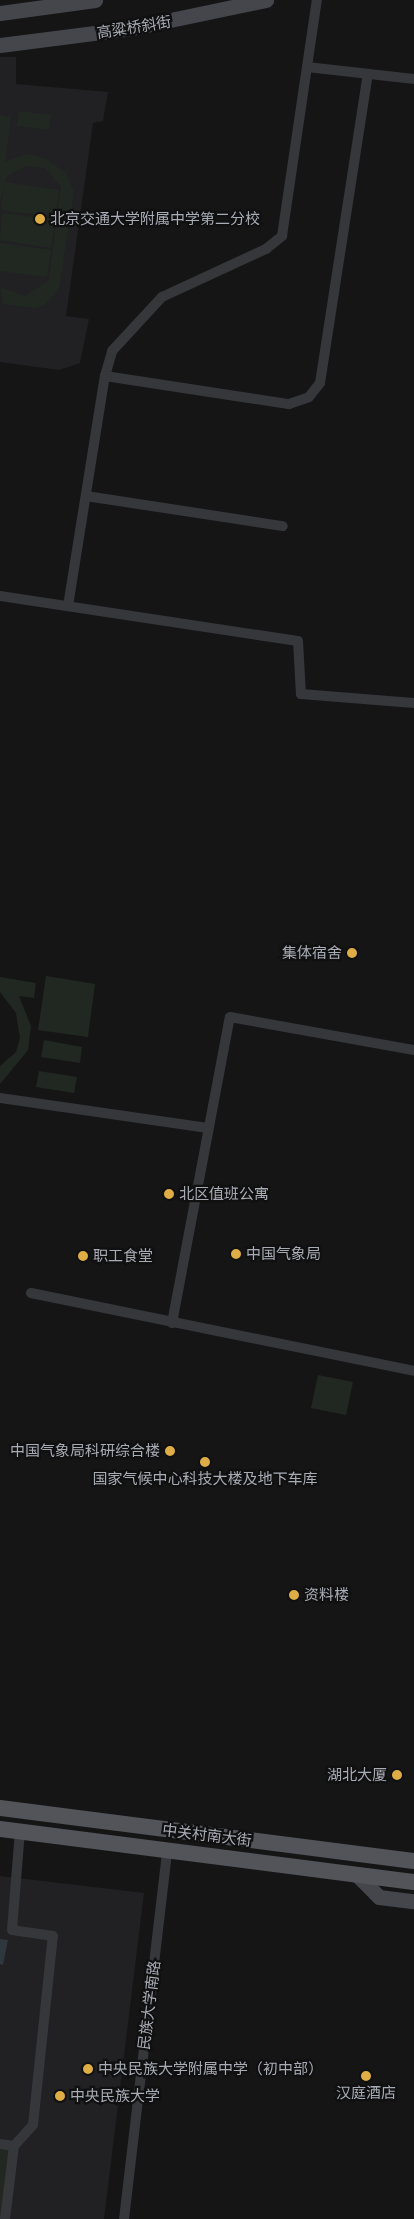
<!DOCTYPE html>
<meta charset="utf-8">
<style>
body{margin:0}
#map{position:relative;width:414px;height:2219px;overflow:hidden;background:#151516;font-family:Inter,"Noto Sans SC",sans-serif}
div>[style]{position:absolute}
.built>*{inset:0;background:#212123}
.green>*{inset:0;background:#212822}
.water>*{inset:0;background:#2f373e}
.street>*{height:10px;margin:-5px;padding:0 5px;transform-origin:5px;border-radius:5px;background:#36373b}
.secondary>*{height:15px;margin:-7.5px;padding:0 7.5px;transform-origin:7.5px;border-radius:7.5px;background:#44464b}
.primary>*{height:16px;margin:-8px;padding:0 8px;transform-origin:8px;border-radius:8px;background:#52545a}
.dots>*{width:14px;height:14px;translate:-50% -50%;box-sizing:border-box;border:2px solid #101011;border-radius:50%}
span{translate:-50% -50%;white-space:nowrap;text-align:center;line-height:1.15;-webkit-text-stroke:4.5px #101011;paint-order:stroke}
.street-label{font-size:15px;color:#a8acb5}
.poi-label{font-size:15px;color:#a8acb5}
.left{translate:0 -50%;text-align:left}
.right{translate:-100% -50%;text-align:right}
</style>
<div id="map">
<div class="built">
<i style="clip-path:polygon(0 57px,16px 57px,16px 84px,108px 92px,103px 121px,93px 123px,66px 316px,89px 319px,80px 363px,59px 370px,0 362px)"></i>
<i style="clip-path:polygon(0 1876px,144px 1893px,104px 2219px,0 2219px)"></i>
</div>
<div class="green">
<i style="clip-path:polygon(19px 111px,51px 115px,49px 130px,17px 126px)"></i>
<i style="clip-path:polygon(0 115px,11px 117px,5px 162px,26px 154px,45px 158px,66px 173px,74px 192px,59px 288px,45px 305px,35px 308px,3px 304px,0 287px,25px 296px,49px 280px,61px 186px,45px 168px,26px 166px,7px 176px,0 202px)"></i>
<i style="clip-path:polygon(5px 182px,59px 190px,55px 217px,1px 210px)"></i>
<i style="clip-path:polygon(2px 213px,55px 220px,51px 248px,0 240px)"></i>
<i style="clip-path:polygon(0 243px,51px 250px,47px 277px,0 271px)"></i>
<i style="clip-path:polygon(46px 976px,95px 984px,88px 1037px,38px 1030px)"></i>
<i style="clip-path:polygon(0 977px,36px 983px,34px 998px,19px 996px,31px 1026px,28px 1050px,0 1084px,0 1066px,16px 1052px,20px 1038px,16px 1013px,0 992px)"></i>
<i style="clip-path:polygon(44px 1040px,82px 1047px,80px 1063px,41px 1057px)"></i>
<i style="clip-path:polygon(39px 1071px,77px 1077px,74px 1093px,36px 1087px)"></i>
<i style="clip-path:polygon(318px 1375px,353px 1382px,346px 1415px,311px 1408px)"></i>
<i style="clip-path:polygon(0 2144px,14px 2146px,5px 2219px,0 2219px)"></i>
</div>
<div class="water">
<i style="clip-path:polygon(0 1939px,8px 1940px,3px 1965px,0 1964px)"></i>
</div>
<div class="street">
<i style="left:307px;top:67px;width:108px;rotate:6.4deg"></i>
<i style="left:105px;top:376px;width:26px;rotate:-74deg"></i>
<i style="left:112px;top:351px;width:74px;rotate:-47.2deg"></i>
<i style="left:162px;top:297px;width:115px;rotate:-24.8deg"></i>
<i style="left:266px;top:249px;width:21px;rotate:-39deg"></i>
<i style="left:282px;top:236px;width:239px;rotate:-81.6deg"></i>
<i style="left:86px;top:496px;width:199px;rotate:8.7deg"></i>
<i style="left:0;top:596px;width:301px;rotate:8.6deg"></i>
<i style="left:298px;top:641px;width:53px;rotate:86.8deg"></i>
<i style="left:301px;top:694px;width:113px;rotate:4.6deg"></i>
<i style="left:68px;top:606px;width:233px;rotate:-80.9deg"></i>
<i style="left:105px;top:376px;width:186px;rotate:8.7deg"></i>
<i style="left:289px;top:404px;width:21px;rotate:-19deg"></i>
<i style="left:309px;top:397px;width:18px;rotate:-52deg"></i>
<i style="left:320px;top:383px;width:313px;rotate:-81.2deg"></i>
<i style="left:0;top:1098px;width:210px;rotate:8.2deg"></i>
<i style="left:31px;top:1293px;width:391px;rotate:11.5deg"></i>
<i style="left:172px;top:1323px;width:311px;rotate:-79.3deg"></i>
<i style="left:230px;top:1017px;width:187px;rotate:10.2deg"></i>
<i style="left:0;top:2144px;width:14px;rotate:8deg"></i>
<i style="left:5px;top:2219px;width:74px;rotate:-83deg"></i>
<i style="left:14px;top:2146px;width:28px;rotate:-48deg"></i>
<i style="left:33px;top:2125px;width:190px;rotate:-84deg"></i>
<i style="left:53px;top:1936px;width:41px;rotate:-171.7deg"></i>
<i style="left:12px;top:1930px;width:99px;rotate:-85.4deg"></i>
<i style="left:124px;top:2219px;width:371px;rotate:-83.3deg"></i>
</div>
<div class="secondary">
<i style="left:0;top:13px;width:96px;rotate:-7.8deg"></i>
<i style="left:0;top:45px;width:133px;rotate:-7.3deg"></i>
<i style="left:132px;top:28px;width:137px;rotate:-11.8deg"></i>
<i style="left:357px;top:1875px;width:31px;rotate:45deg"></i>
<i style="left:379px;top:1897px;width:35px;rotate:7deg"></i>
</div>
<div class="primary">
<i style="left:0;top:1808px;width:417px;rotate:7.3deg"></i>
<i style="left:0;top:1829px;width:417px;rotate:7.3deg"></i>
</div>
<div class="dots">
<i style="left:40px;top:219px;background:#dead45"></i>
<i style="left:352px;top:953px;background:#dead45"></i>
<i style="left:169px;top:1194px;background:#dead45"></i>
<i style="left:236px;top:1254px;background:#dead45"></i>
<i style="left:83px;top:1256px;background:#dead45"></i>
<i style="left:170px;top:1451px;background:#dead45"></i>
<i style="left:205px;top:1462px;background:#dead45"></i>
<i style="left:294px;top:1595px;background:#dead45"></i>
<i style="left:397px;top:1775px;background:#dead45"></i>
<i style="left:88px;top:2069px;background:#dead45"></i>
<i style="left:366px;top:2076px;background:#dead45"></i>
<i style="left:60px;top:2096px;background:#dead45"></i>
</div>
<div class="street-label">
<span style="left:134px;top:27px;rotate:-9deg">高粱桥斜街</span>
<span style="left:207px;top:1835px;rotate:7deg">中关村南大街</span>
<span style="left:149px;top:2005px;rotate:-83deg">民族大学南路</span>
</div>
<div class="poi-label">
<span class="left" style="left:50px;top:219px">北京交通大学附属中学第二分校</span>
<span class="right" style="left:342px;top:953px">集体宿舍</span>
<span class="left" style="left:179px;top:1194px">北区值班公寓</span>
<span class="left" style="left:246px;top:1254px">中国气象局</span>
<span class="left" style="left:93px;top:1256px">职工食堂</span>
<span class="right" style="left:160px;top:1451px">中国气象局科研综合楼</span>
<span style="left:205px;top:1479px">国家气候中心科技大楼及地下车库</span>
<span class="left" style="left:304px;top:1595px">资料楼</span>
<span class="right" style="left:387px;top:1775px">湖北大厦</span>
<span class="left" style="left:98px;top:2069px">中央民族大学附属中学（初中部）</span>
<span style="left:366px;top:2093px">汉庭酒店</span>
<span class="left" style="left:70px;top:2096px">中央民族大学</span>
</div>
</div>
